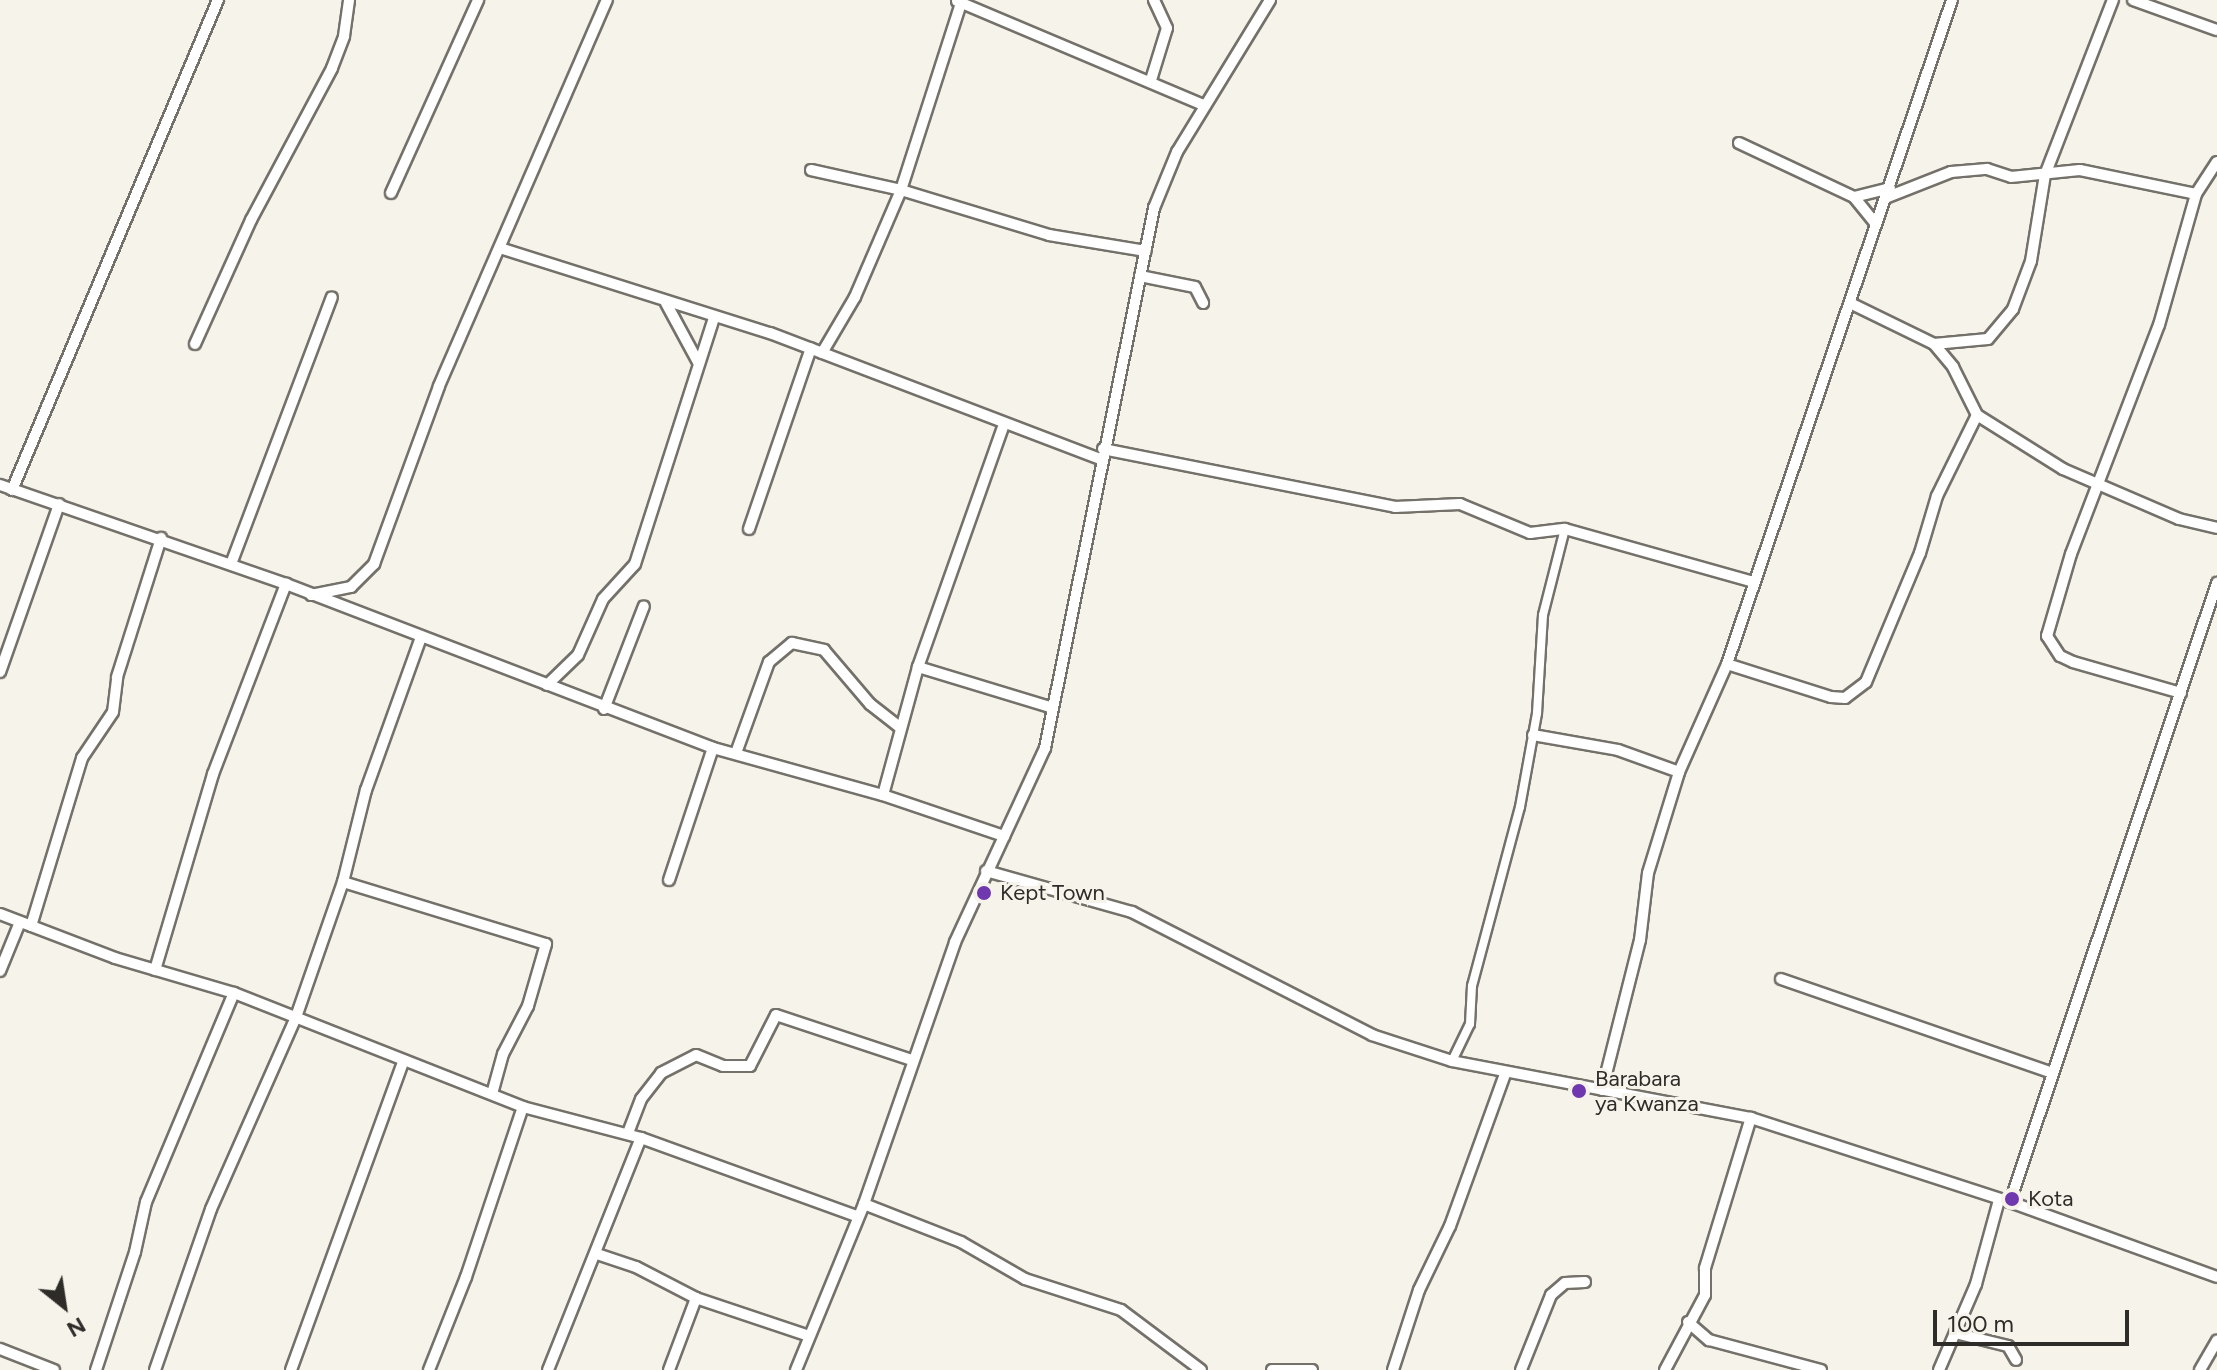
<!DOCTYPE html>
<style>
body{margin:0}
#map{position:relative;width:2217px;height:1370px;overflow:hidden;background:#f6f3ea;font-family:Figtree,sans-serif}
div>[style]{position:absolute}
.roads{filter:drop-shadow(2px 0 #74716a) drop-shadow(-2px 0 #74716a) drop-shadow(0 2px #74716a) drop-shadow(0 -2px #74716a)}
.pedestrian>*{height:8px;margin:-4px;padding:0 4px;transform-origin:4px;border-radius:4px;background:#fff}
.minor>*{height:10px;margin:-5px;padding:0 5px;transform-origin:5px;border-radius:5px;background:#fff}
.dots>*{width:22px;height:22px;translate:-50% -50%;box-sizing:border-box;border:4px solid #f6f3ea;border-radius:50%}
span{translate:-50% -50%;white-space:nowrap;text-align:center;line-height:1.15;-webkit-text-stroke:6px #f6f3ea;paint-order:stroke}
.poi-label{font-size:22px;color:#2d2c29}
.left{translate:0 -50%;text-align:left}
.north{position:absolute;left:24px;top:1266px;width:80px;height:80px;-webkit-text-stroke:6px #f6f3ea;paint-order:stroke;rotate:150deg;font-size:22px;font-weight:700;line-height:32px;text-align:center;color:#2d2c29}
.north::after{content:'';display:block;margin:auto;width:28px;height:36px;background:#2d2c29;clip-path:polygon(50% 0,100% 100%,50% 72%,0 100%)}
.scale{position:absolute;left:1933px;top:1310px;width:196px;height:36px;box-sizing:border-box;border:4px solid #2d2c29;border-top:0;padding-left:10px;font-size:24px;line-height:28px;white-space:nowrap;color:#2d2c29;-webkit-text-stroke:6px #f6f3ea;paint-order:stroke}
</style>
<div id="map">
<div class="roads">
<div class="pedestrian">
<i style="left:1452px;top:1061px;width:41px;rotate:-64.1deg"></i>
<i style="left:1470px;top:1024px;width:38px;rotate:-87deg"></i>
<i style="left:1472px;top:986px;width:185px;rotate:-75deg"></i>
<i style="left:1520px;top:807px;width:96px;rotate:-79.7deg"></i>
<i style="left:1537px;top:713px;width:98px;rotate:-86.5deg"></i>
<i style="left:1543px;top:615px;width:89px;rotate:-75.7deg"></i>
</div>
<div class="minor">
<i style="left:2133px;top:0;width:89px;rotate:19.7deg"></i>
<i style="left:957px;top:1px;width:269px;rotate:22.9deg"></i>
<i style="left:1151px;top:80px;width:54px;rotate:-72.9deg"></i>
<i style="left:1167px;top:28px;width:31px;rotate:-115deg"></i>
<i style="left:1739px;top:143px;width:127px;rotate:25.2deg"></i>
<i style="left:1854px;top:197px;width:32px;rotate:51deg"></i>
<i style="left:811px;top:170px;width:92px;rotate:12.5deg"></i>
<i style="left:901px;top:190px;width:155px;rotate:16.9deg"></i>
<i style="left:1049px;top:235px;width:98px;rotate:9.4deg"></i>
<i style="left:391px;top:193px;width:212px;rotate:-65.7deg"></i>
<i style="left:1854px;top:197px;width:37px;rotate:-14deg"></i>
<i style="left:1885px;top:198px;width:71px;rotate:-21.5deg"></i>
<i style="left:1951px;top:172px;width:36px;rotate:-5deg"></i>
<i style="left:1987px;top:169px;width:25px;rotate:18deg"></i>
<i style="left:2011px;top:177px;width:69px;rotate:-5.8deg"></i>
<i style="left:2080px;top:170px;width:118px;rotate:11.7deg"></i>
<i style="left:503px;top:249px;width:280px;rotate:17.5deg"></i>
<i style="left:770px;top:333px;width:353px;rotate:20.9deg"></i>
<i style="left:1140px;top:276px;width:56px;rotate:11.3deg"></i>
<i style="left:1195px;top:287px;width:18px;rotate:63deg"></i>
<i style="left:666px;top:303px;width:69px;rotate:61.6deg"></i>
<i style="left:1850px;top:303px;width:93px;rotate:26deg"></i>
<i style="left:1934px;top:344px;width:30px;rotate:50deg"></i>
<i style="left:1953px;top:367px;width:54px;rotate:63.4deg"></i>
<i style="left:1977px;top:415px;width:102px;rotate:32.1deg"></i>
<i style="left:2063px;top:469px;width:126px;rotate:23.3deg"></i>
<i style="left:2179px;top:519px;width:39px;rotate:13deg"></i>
<i style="left:195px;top:344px;width:136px;rotate:-65.7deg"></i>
<i style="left:251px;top:220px;width:172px;rotate:-61.9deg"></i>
<i style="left:332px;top:68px;width:34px;rotate:-69deg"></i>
<i style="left:344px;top:36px;width:36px;rotate:-82deg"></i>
<i style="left:1934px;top:344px;width:54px;rotate:-5.3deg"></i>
<i style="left:1988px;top:339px;width:39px;rotate:-50deg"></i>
<i style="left:2013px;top:309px;width:51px;rotate:-69.4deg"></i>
<i style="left:2031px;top:261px;width:87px;rotate:-80.8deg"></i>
<i style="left:2045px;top:175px;width:188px;rotate:-68.8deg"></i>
<i style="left:822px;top:353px;width:65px;rotate:-59.5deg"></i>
<i style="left:855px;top:297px;width:116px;rotate:-66.7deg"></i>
<i style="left:901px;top:190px;width:196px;rotate:-72.2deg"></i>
<i style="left:1103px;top:449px;width:298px;rotate:11.2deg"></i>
<i style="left:1395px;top:507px;width:65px;rotate:-2.6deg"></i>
<i style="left:1460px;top:504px;width:76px;rotate:22.5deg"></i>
<i style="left:1530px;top:533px;width:35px;rotate:-7deg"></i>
<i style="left:1565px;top:529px;width:196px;rotate:15.7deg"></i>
<i style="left:0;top:485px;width:303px;rotate:19.1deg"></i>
<i style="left:286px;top:584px;width:457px;rotate:21deg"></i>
<i style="left:713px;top:748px;width:176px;rotate:15.5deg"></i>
<i style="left:883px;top:795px;width:128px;rotate:18.7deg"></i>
<i style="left:12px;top:490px;width:532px;rotate:-67.2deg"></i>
<i style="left:749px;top:529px;width:191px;rotate:-71.1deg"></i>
<i style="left:231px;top:564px;width:285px;rotate:-69.3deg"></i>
<i style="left:311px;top:595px;width:41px;rotate:-11.3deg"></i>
<i style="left:351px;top:587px;width:33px;rotate:-45deg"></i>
<i style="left:374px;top:564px;width:189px;rotate:-69.9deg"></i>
<i style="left:439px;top:386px;width:421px;rotate:-66.5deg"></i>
<i style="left:1727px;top:664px;width:109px;rotate:17.6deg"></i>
<i style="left:1831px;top:697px;width:14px;rotate:4deg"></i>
<i style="left:1845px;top:698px;width:26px;rotate:-37deg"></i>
<i style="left:1866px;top:682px;width:140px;rotate:-67.3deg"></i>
<i style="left:1920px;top:553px;width:59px;rotate:-73.4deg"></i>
<i style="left:1937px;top:496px;width:90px;rotate:-63.7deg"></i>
<i style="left:918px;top:667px;width:138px;rotate:16.9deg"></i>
<i style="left:0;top:672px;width:178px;rotate:-70.6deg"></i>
<i style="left:547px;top:685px;width:43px;rotate:-44.1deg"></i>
<i style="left:578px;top:655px;width:61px;rotate:-65.9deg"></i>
<i style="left:603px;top:599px;width:47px;rotate:-47.6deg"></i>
<i style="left:635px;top:564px;width:258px;rotate:-72.2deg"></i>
<i style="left:2181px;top:693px;width:112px;rotate:-164deg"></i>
<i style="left:2073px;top:662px;width:14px;rotate:-155deg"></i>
<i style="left:2060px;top:656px;width:24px;rotate:-123deg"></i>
<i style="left:2047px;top:636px;width:85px;rotate:-73.7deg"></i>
<i style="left:2071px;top:554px;width:245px;rotate:-69deg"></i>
<i style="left:2159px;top:325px;width:136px;rotate:-74.2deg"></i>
<i style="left:2196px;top:194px;width:38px;rotate:-57deg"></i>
<i style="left:604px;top:709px;width:110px;rotate:-68.8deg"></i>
<i style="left:1533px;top:735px;width:86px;rotate:10deg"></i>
<i style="left:1618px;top:750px;width:65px;rotate:19.8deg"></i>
<i style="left:736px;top:753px;width:97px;rotate:-70.1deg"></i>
<i style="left:769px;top:662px;width:30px;rotate:-40deg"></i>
<i style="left:792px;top:643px;width:33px;rotate:12deg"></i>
<i style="left:824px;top:650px;width:71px;rotate:49.6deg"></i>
<i style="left:870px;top:704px;width:39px;rotate:38deg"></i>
<i style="left:883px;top:795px;width:133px;rotate:-74.7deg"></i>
<i style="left:918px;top:667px;width:258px;rotate:-70.5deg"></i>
<i style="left:986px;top:871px;width:152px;rotate:15.7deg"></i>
<i style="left:1132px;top:912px;width:270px;rotate:27.1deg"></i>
<i style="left:1372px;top:1035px;width:84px;rotate:18deg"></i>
<i style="left:1452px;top:1061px;width:304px;rotate:10.8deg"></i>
<i style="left:1751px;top:1118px;width:272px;rotate:18deg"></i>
<i style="left:2010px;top:1202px;width:220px;rotate:19.9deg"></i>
<i style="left:669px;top:880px;width:139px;rotate:-71.6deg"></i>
<i style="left:343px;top:882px;width:212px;rotate:17deg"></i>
<i style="left:546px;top:944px;width:65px;rotate:106.2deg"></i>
<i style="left:528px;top:1006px;width:54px;rotate:117.5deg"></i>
<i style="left:503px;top:1054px;width:41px;rotate:105.4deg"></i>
<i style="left:0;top:914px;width:123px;rotate:20.9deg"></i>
<i style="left:115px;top:958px;width:124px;rotate:16.4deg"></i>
<i style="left:234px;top:993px;width:311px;rotate:21.5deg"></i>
<i style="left:523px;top:1107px;width:122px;rotate:14.7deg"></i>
<i style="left:641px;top:1138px;width:229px;rotate:19.9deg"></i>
<i style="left:31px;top:926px;width:176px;rotate:-73.1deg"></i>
<i style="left:82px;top:758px;width:55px;rotate:-56deg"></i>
<i style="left:113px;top:712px;width:35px;rotate:-83deg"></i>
<i style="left:117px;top:677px;width:146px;rotate:-72.4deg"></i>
<i style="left:155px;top:970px;width:204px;rotate:-73.5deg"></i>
<i style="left:213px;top:774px;width:204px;rotate:-69deg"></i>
<i style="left:0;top:971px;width:53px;rotate:-67.8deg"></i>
<i style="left:1781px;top:979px;width:287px;rotate:19.1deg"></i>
<i style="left:1602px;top:1090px;width:155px;rotate:-75.8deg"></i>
<i style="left:1640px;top:940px;width:67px;rotate:-83.2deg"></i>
<i style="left:1648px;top:873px;width:106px;rotate:-72.9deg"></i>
<i style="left:1679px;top:772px;width:118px;rotate:-66deg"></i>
<i style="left:1727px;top:664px;width:701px;rotate:-71.28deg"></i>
<i style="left:628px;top:1133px;width:36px;rotate:-69deg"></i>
<i style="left:641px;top:1099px;width:33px;rotate:-52deg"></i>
<i style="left:661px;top:1073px;width:39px;rotate:-27deg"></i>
<i style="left:696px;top:1055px;width:29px;rotate:22deg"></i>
<i style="left:723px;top:1066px;width:27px"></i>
<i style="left:750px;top:1066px;width:57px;rotate:-63deg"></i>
<i style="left:776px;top:1015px;width:143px;rotate:18.3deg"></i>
<i style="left:2010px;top:1202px;width:653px;rotate:-71.51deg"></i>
<i style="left:864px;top:1204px;width:104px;rotate:21.4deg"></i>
<i style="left:961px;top:1242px;width:74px;rotate:30deg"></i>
<i style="left:1025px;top:1279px;width:101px;rotate:17.9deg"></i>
<i style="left:1121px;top:1310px;width:100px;rotate:36.9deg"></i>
<i style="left:597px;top:1254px;width:41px;rotate:18.4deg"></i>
<i style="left:636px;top:1267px;width:68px;rotate:27.3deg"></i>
<i style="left:1688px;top:1322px;width:28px;rotate:41deg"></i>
<i style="left:1709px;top:1340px;width:116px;rotate:15deg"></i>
<i style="left:1955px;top:1333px;width:55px;rotate:13.8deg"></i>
<i style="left:2008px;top:1346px;width:16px;rotate:60deg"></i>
<i style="left:0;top:1349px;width:58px;rotate:21.3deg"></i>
<i style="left:96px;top:1370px;width:124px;rotate:-71.7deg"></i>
<i style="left:135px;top:1252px;width:51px;rotate:-77.6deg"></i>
<i style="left:146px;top:1202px;width:227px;rotate:-67.2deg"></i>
<i style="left:155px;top:1370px;width:170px;rotate:-70.8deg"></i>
<i style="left:211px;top:1209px;width:210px;rotate:-66.1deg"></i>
<i style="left:296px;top:1017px;width:143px;rotate:-70.8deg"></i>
<i style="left:343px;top:882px;width:95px;rotate:-76deg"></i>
<i style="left:366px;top:790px;width:163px;rotate:-70.2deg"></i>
<i style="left:291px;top:1370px;width:328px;rotate:-70deg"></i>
<i style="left:429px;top:1370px;width:100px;rotate:-68.3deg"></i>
<i style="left:466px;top:1277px;width:179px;rotate:-71.5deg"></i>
<i style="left:548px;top:1370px;width:250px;rotate:-68.2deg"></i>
<i style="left:669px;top:1370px;width:77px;rotate:-69.4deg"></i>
<i style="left:696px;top:1298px;width:116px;rotate:18.6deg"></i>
<i style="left:796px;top:1370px;width:179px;rotate:-67.7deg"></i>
<i style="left:864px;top:1204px;width:277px;rotate:-70.8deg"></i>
<i style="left:955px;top:942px;width:214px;rotate:-65.1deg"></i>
<i style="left:1045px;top:748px;width:551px;rotate:-78.59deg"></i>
<i style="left:1154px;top:208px;width:61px;rotate:-67.7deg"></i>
<i style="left:1177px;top:152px;width:178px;rotate:-58.5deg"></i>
<i style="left:1272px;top:1370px;width:40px"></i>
<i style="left:1393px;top:1370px;width:84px;rotate:-72deg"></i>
<i style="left:1419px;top:1290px;width:71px;rotate:-64.2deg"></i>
<i style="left:1450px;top:1226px;width:162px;rotate:-70.1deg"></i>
<i style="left:1521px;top:1370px;width:81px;rotate:-68.2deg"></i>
<i style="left:1551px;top:1295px;width:18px;rotate:-41deg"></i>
<i style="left:1565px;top:1283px;width:20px;rotate:-3deg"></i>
<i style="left:1665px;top:1370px;width:85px;rotate:-61.9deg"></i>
<i style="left:1705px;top:1295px;width:27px;rotate:-90deg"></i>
<i style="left:1705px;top:1268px;width:157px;rotate:-73deg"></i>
<i style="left:1939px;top:1370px;width:94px;rotate:-66.7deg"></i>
<i style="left:1976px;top:1284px;width:87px;rotate:-74.7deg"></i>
<i style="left:2200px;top:1370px;width:34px;rotate:-60deg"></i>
</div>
</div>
<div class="dots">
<i style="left:984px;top:893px;background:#7038ae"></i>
<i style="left:1579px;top:1091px;background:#7038ae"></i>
<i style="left:2012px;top:1199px;background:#7038ae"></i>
</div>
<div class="poi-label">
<span class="left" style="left:1000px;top:893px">Kept Town</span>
<span class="left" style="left:1595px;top:1091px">Barabara<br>ya Kwanza</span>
<span class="left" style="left:2028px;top:1199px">Kota</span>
</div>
<div class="north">N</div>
<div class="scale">100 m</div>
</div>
